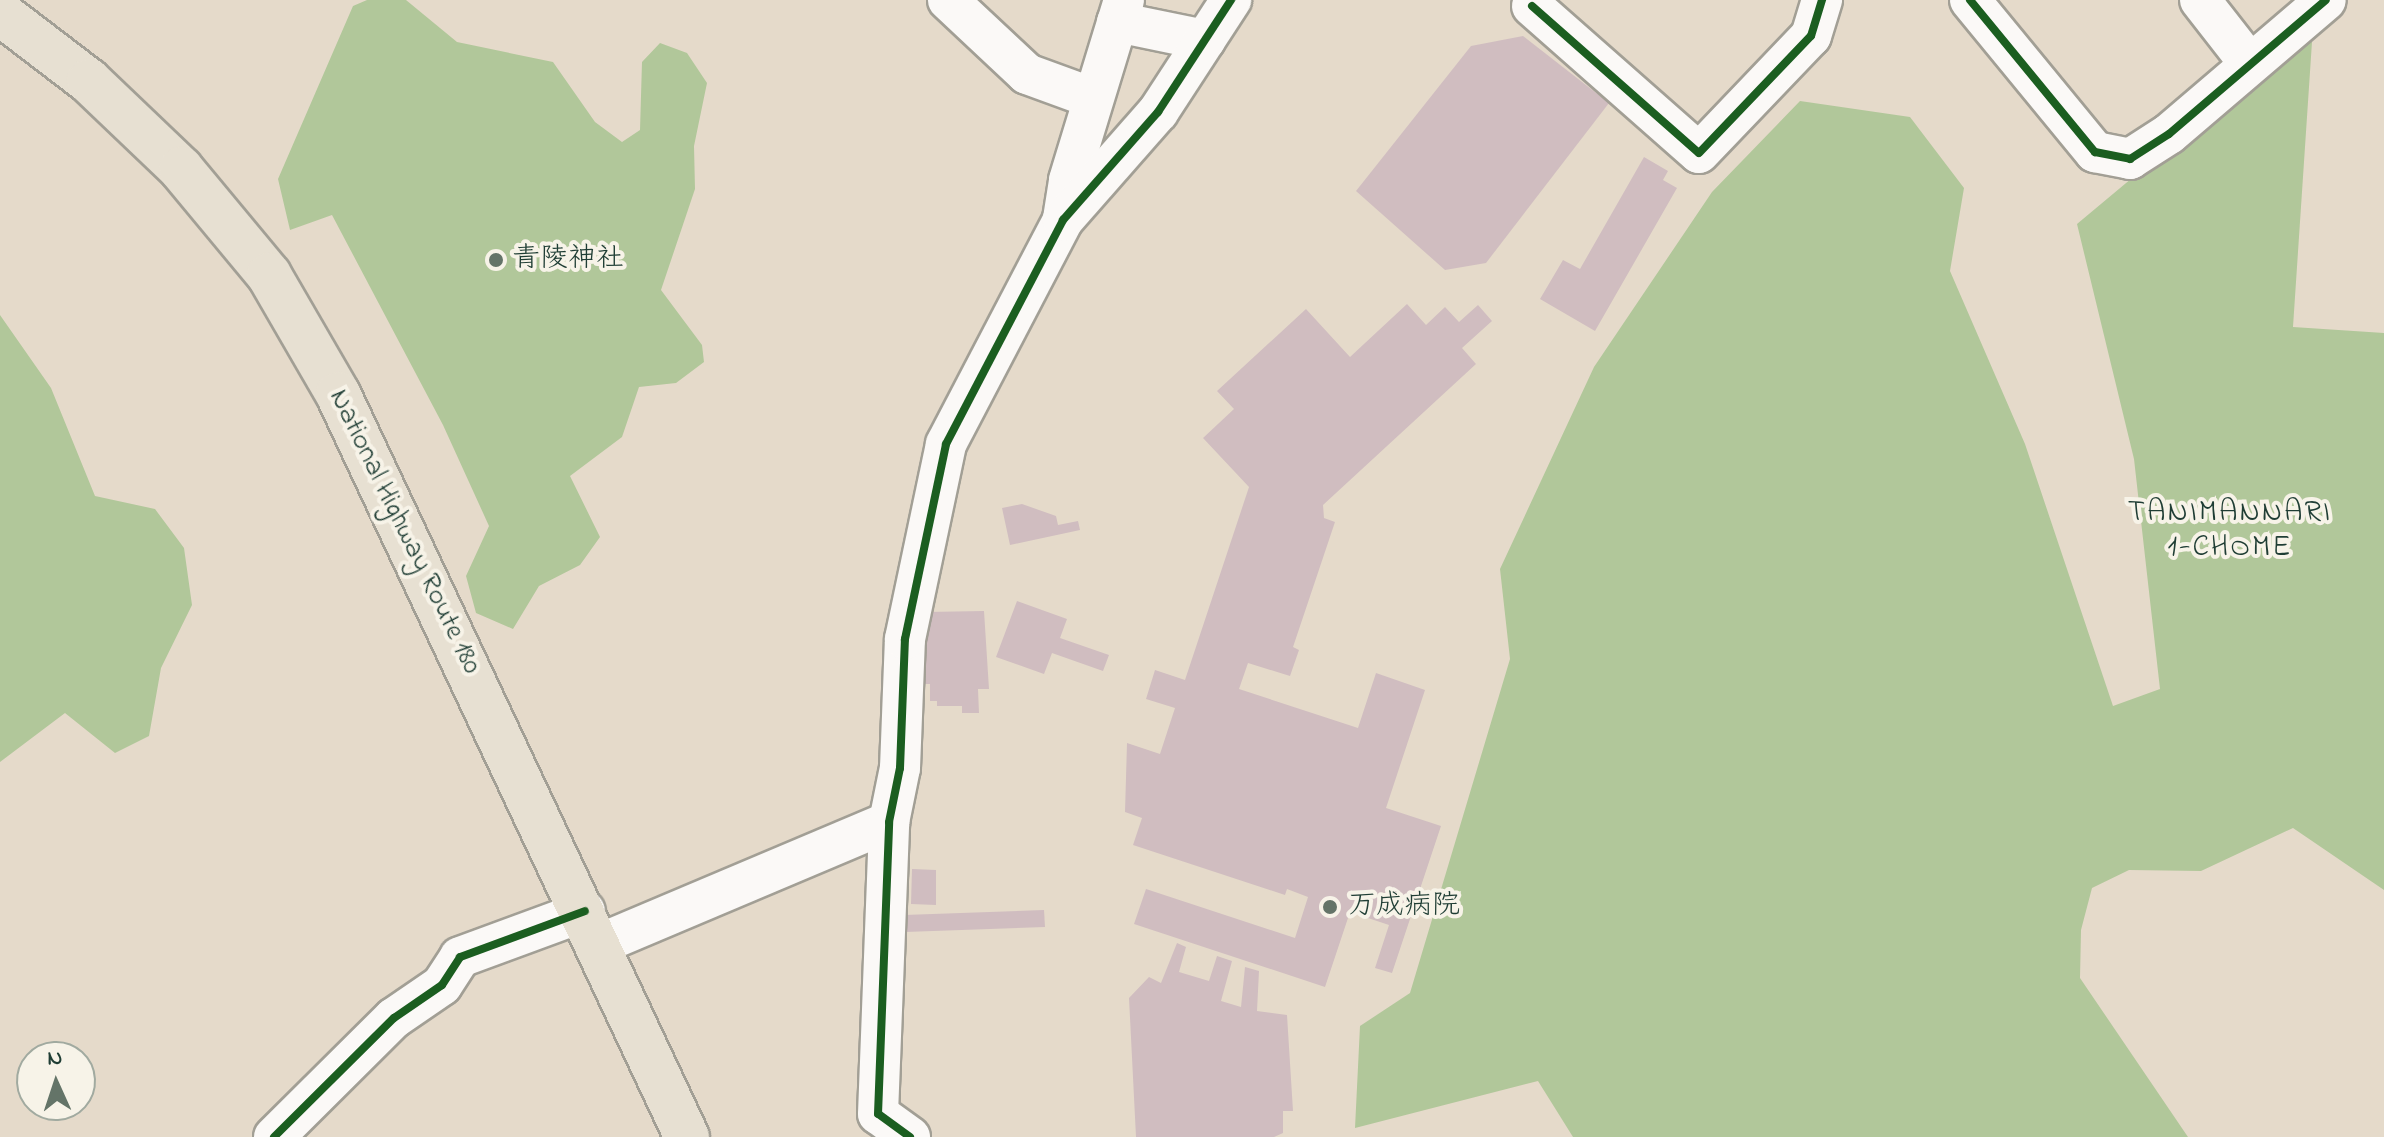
<!DOCTYPE html>
<meta charset="utf-8">
<style>
body{margin:0}
#map{position:relative;width:2384px;height:1137px;overflow:hidden;background:#e5daca;font-family:"Indie Flower","Klee One",sans-serif}
div>[style]{position:absolute}
.forest>*{inset:0;background:#b1c79a}
.building>*{inset:0;background:#d0bdc0}
.roads{filter:drop-shadow(2px 0 #a29f95) drop-shadow(-2px 0 #a29f95) drop-shadow(0 2px #a29f95) drop-shadow(0 -2px #a29f95)}
.minor>*{height:40px;margin:-20px;padding:0 20px;transform-origin:20px;border-radius:20px;background:#fbf9f7}
.trunk>*{height:44px;margin:-22px;padding:0 22px;transform-origin:22px;border-radius:22px;background:#e7e0d2}
.cycleway>*{height:8px;margin:-4px;padding:0 4px;transform-origin:4px;border-radius:4px;background:#1b5e20}
.dots>*{width:22px;height:22px;translate:-50% -50%;box-sizing:border-box;border:4px solid #f7f3e8;border-radius:50%}
span{translate:-50% -50%;white-space:nowrap;text-align:center;line-height:1.15;-webkit-text-stroke:8px #f7f3e8;paint-order:stroke}
.poi-label{font-size:28px;color:#1f3d34}
.left{translate:0 -50%;text-align:left}
.street-label{font-size:28px;color:#1f3d34}
.neighbourhood-label{font-size:30px;color:#1f3d34;letter-spacing:2px}
.north{position:absolute;left:16px;top:1041px;width:80px;height:80px;box-sizing:border-box;background:#f7f3e8;border:2px solid #a1aaa0;border-radius:50%;rotate:357deg;font-size:22px;font-weight:700;line-height:32px;text-align:center;color:#1f3d34}
.north::after{content:'';display:block;margin:auto;width:28px;height:36px;background:#647468;clip-path:polygon(50% 0,100% 100%,50% 72%,0 100%)}
</style>
<div id="map">
<div class="forest">
<i style="clip-path:polygon(367px 0,406px 0,457px 42px,553px 62px,595px 122px,622px 142px,640px 130px,642px 62px,660px 43px,687px 53px,707px 83px,694px 146px,695px 189px,661px 290px,702px 345px,704px 362px,676px 383px,639px 387px,622px 437px,570px 476px,600px 537px,580px 565px,539px 586px,513px 629px,476px 613px,466px 576px,489px 526px,443px 425px,332px 215px,290px 230px,278px 179px,353px 6px)"></i>
<i style="clip-path:polygon(2313px 27px,2293px 327px,2384px 333px,2384px 890px,2293px 828px,2201px 871px,2129px 870px,2092px 888px,2081px 930px,2080px 978px,2188px 1137px,1573px 1137px,1538px 1081px,1355px 1128px,1360px 1026px,1410px 993px,1510px 659px,1500px 569px,1594px 367px,1712px 192px,1800px 101px,1910px 117px,1964px 188px,1950px 271px,2025px 444px,2113px 706px,2160px 689px,2134px 459px,2077px 224px)"></i>
<i style="clip-path:polygon(0 315px,51px 388px,95px 496px,155px 509px,184px 548px,192px 605px,161px 668px,149px 736px,115px 753px,65px 713px,0 762px)"></i>
</div>
<div class="building">
<i style="clip-path:polygon(1523px 36px,1609px 103px,1486px 263px,1445px 270px,1356px 191px,1471px 46px)"></i>
<i style="clip-path:polygon(1644px 157px,1668px 171px,1663px 180px,1677px 188px,1595px 331px,1540px 299px,1563px 260px,1580px 269px)"></i>
<i style="clip-path:polygon(1407px 304px,1426px 325px,1445px 307px,1459px 322px,1478px 305px,1492px 321px,1462px 348px,1476px 364px,1323px 505px,1324px 518px,1335px 522px,1293px 647px,1299px 650px,1290px 676px,1248px 663px,1239px 689px,1358px 728px,1376px 673px,1425px 690px,1386px 808px,1441px 826px,1392px 973px,1375px 968px,1389px 925px,1350px 912px,1325px 987px,1134px 924px,1146px 889px,1295px 938px,1308px 897px,1287px 889px,1285px 895px,1133px 845px,1142px 818px,1125px 812px,1127px 743px,1160px 754px,1175px 708px,1146px 699px,1155px 670px,1185px 680px,1249px 487px,1203px 438px,1234px 409px,1217px 391px,1306px 309px,1350px 357px)"></i>
<i style="clip-path:polygon(1022px 504px,1056px 516px,1058px 525px,1078px 521px,1080px 530px,1010px 545px,1002px 508px)"></i>
<i style="clip-path:polygon(1017px 601px,1067px 619px,1060px 638px,1109px 655px,1103px 671px,1052px 653px,1044px 674px,996px 657px)"></i>
<i style="clip-path:polygon(984px 611px,989px 689px,978px 689px,979px 713px,962px 713px,962px 706px,937px 706px,937px 701px,930px 701px,930px 684px,925px 684px,925px 659px,919px 659px,919px 646px,926px 647px,926px 612px)"></i>
<i style="clip-path:polygon(912px 869px,936px 870px,936px 905px,911px 904px)"></i>
<i style="clip-path:polygon(1044px 910px,1045px 927px,905px 932px,904px 915px)"></i>
<i style="clip-path:polygon(1177px 943px,1186px 947px,1179px 972px,1209px 981px,1217px 956px,1232px 961px,1221px 1001px,1241px 1007px,1245px 967px,1259px 971px,1257px 1011px,1287px 1015px,1293px 1111px,1283px 1111px,1283px 1133px,1274px 1137px,1136px 1137px,1129px 998px,1149px 977px,1161px 983px)"></i>
</div>
<div class="roads">
<div class="minor">
<i style="left:948px;top:0;width:108px;rotate:43.1deg"></i>
<i style="left:1027px;top:74px;width:70px;rotate:20deg"></i>
<i style="left:1970px;top:0;width:197px;rotate:50.6deg"></i>
<i style="left:2095px;top:152px;width:36px;rotate:11deg"></i>
<i style="left:2130px;top:159px;width:46px;rotate:-32.7deg"></i>
<i style="left:2169px;top:134px;width:206px;rotate:-40.5deg"></i>
<i style="left:2200px;top:0;width:81px;rotate:52deg"></i>
<i style="left:1532px;top:6px;width:222px;rotate:41.4deg"></i>
<i style="left:1699px;top:153px;width:162px;rotate:-46.3deg"></i>
<i style="left:1811px;top:36px;width:38px;rotate:-73deg"></i>
<i style="left:1117px;top:22px;width:90px;rotate:11.6deg"></i>
<i style="left:1063px;top:219px;width:39px;rotate:-81deg"></i>
<i style="left:1069px;top:180px;width:188px;rotate:-73deg"></i>
<i style="left:600px;top:944px;width:314px;rotate:-22.9deg"></i>
<i style="left:274px;top:1137px;width:169px;rotate:-44.8deg"></i>
<i style="left:394px;top:1018px;width:58px;rotate:-34.5deg"></i>
<i style="left:442px;top:985px;width:33px;rotate:-57deg"></i>
<i style="left:460px;top:957px;width:133px;rotate:-20.2deg"></i>
<i style="left:910px;top:1137px;width:39px;rotate:-144deg"></i>
<i style="left:878px;top:1114px;width:292px;rotate:-87.8deg"></i>
<i style="left:889px;top:822px;width:55px;rotate:-78.5deg"></i>
<i style="left:900px;top:768px;width:129px;rotate:-87.8deg"></i>
<i style="left:905px;top:639px;width:199px;rotate:-78.1deg"></i>
<i style="left:946px;top:444px;width:253px;rotate:-62.4deg"></i>
<i style="left:1063px;top:220px;width:144px;rotate:-48.7deg"></i>
<i style="left:1158px;top:112px;width:134px;rotate:-56.9deg"></i>
</div>
<div class="trunk">
<i style="left:0;top:13px;width:112px;rotate:37.4deg"></i>
<i style="left:89px;top:81px;width:127px;rotate:43.7deg"></i>
<i style="left:181px;top:169px;width:138px;rotate:50.3deg"></i>
<i style="left:269px;top:275px;width:138px;rotate:59.9deg"></i>
<i style="left:338px;top:394px;width:821px;rotate:64.84deg"></i>
</div>
</div>
<div class="cycleway">
<i style="left:1970px;top:0;width:197px;rotate:50.6deg"></i>
<i style="left:2095px;top:152px;width:36px;rotate:11deg"></i>
<i style="left:2130px;top:159px;width:46px;rotate:-32.7deg"></i>
<i style="left:2169px;top:134px;width:206px;rotate:-40.5deg"></i>
<i style="left:1532px;top:6px;width:222px;rotate:41.4deg"></i>
<i style="left:1699px;top:153px;width:162px;rotate:-46.3deg"></i>
<i style="left:1811px;top:36px;width:38px;rotate:-73deg"></i>
<i style="left:274px;top:1137px;width:169px;rotate:-44.8deg"></i>
<i style="left:394px;top:1018px;width:58px;rotate:-34.5deg"></i>
<i style="left:442px;top:985px;width:33px;rotate:-57deg"></i>
<i style="left:460px;top:957px;width:133px;rotate:-20.2deg"></i>
<i style="left:910px;top:1137px;width:39px;rotate:-144deg"></i>
<i style="left:878px;top:1114px;width:292px;rotate:-87.8deg"></i>
<i style="left:889px;top:822px;width:55px;rotate:-78.5deg"></i>
<i style="left:900px;top:768px;width:129px;rotate:-87.8deg"></i>
<i style="left:905px;top:639px;width:199px;rotate:-78.1deg"></i>
<i style="left:946px;top:444px;width:253px;rotate:-62.4deg"></i>
<i style="left:1063px;top:220px;width:144px;rotate:-48.7deg"></i>
<i style="left:1158px;top:112px;width:134px;rotate:-56.9deg"></i>
</div>
<div class="dots">
<i style="left:496px;top:260px;background:#647468"></i>
<i style="left:1330px;top:907px;background:#647468"></i>
</div>
<div class="poi-label">
<span class="left" style="left:512px;top:260px">青陵神社</span>
<span class="left" style="left:1348px;top:907px">万成病院</span>
</div>
<div class="street-label">
<span style="left:404px;top:532px;rotate:64deg">National Highway Route 180</span>
</div>
<div class="neighbourhood-label">
<span style="left:2230px;top:530px">TANIMANNARI<br>1-CHOME</span>
</div>
<div class="north">N</div>
</div>
